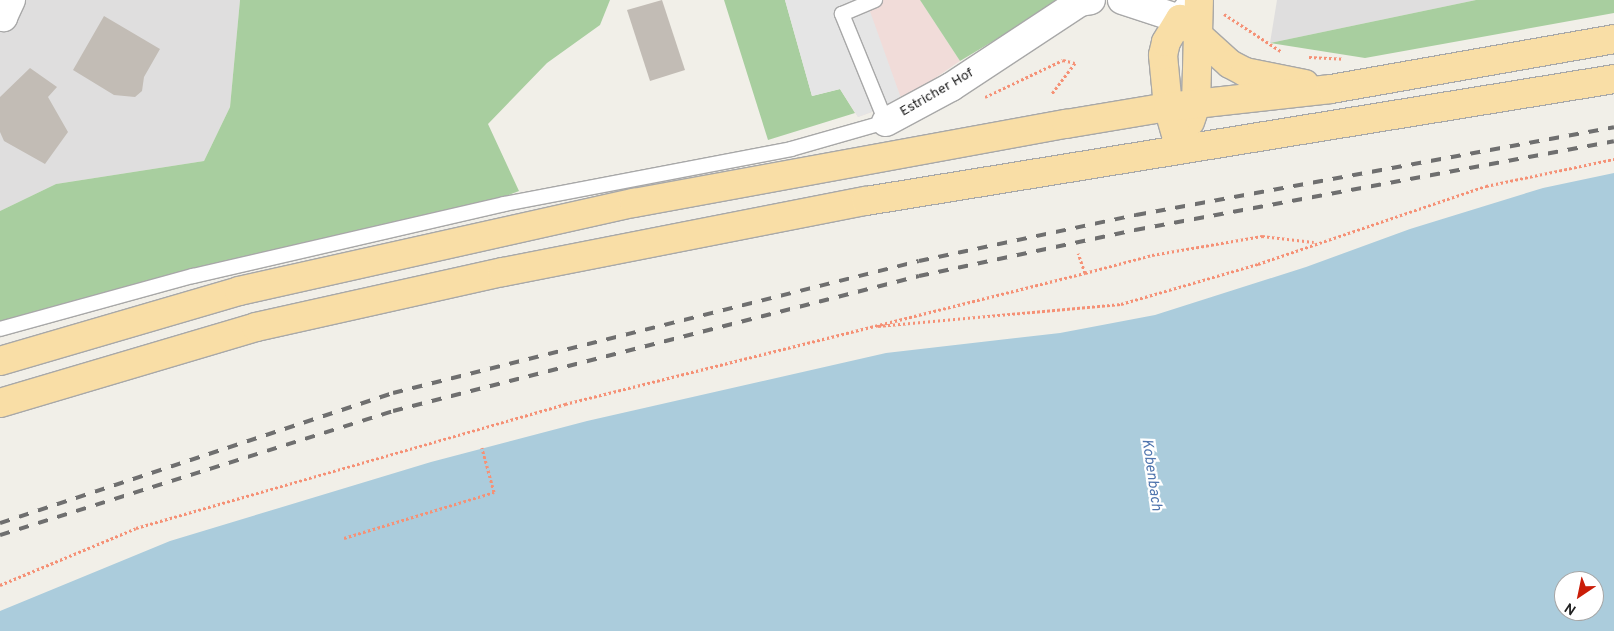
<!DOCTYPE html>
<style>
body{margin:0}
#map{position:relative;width:1614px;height:631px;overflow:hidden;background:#f1efe8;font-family:Overpass,sans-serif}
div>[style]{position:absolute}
.residential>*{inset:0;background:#dfdede}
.commercial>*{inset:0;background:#f1dcd9}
.forest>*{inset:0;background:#a8ce9f}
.parking>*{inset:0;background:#e5e5e5}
.water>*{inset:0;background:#abccdc}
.building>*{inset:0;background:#c2bcb5}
.path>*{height:3px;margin-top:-1.5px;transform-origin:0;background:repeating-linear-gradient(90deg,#f59176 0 2.5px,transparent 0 5px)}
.roads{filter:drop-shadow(1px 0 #a8a8a8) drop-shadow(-1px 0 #a8a8a8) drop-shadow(0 1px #a8a8a8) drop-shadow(0 -1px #a8a8a8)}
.lane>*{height:14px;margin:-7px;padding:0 7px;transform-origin:7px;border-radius:7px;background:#fff}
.street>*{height:28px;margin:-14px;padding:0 14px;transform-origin:14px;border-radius:14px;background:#fff}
.primary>*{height:28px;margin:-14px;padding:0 14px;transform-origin:14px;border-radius:14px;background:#f9dea6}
.rail>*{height:4px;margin-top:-2px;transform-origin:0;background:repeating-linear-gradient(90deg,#6f6f6f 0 10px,transparent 0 20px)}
span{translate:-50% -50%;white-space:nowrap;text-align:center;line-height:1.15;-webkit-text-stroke:4.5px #fff;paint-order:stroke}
.street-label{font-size:14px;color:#212121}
.water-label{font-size:15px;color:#5075ae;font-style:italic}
.north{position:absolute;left:1554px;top:571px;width:50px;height:50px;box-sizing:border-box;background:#fff;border:1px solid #a6a6a6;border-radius:50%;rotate:214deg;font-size:14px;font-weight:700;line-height:20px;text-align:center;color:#212121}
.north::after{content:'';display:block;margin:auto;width:18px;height:22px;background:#ca1d08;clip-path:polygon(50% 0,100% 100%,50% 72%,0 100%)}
</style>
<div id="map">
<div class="residential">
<i style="clip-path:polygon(0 0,240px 0,230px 107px,204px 161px,56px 184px,0 211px)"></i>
<i style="clip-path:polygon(1277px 0,1476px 0,1270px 43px)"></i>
</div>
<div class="commercial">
<i style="clip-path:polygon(785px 0,920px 0,960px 61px,902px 101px,858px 117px)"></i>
</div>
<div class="forest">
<i style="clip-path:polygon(240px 0,610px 0,600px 25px,547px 63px,488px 124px,519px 191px,490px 202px,0 327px,0 211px,56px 184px,204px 161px,230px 107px)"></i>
<i style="clip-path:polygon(724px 0,785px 0,812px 96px,840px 89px,855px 113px,768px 140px)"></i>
<i style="clip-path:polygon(920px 0,1062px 0,960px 61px)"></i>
<i style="clip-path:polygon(1476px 0,1614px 0,1614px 13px,1365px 58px,1270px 43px)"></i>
</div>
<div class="parking">
<i style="clip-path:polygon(785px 0,866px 0,902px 101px,858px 117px,840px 89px,812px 96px)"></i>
</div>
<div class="water">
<i style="clip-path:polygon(evenodd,1614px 173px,1614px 631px,0 631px,0 611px,170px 541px,431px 462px,587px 421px,886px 353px,1060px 333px,1155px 315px,1306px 267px,1410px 229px,1543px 188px,1614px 173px,1564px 581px,1594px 581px,1594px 611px,1564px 611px,1564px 581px)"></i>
</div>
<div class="building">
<i style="clip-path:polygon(662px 0,685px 70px,650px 81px,627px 10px)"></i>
<i style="clip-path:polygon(104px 16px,160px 49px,144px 77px,142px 91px,135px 97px,114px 95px,73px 70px)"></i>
<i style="clip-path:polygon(30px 68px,57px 87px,48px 97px,68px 132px,45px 164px,4px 141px,0 132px,0 97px)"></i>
</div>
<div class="path">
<i style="left:1224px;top:14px;width:69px;rotate:33.2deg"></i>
<i style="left:1309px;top:57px;width:34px;rotate:3deg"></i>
<i style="left:985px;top:97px;width:86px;rotate:-25.4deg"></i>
<i style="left:1063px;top:60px;width:12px;rotate:14deg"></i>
<i style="left:1075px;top:63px;width:39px;rotate:127deg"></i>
<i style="left:1085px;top:273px;width:69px;rotate:-15deg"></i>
<i style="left:1152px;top:255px;width:112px;rotate:-9.8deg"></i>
<i style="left:1262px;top:236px;width:52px;rotate:6.6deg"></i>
<i style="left:878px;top:326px;width:244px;rotate:-5.2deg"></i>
<i style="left:1121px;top:304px;width:143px;rotate:-16.3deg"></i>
<i style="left:1258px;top:264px;width:241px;rotate:-18.9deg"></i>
<i style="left:1486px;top:186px;width:131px;rotate:-11.9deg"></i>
<i style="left:344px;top:538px;width:157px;rotate:-17deg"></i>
<i style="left:494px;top:492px;width:46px;rotate:-105.3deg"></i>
<i style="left:0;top:585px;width:147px;rotate:-22.7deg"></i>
<i style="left:136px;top:528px;width:447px;rotate:-16.1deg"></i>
<i style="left:565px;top:404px;width:536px;rotate:-14.14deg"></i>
<i style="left:1085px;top:273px;width:21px;rotate:-109deg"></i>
</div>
<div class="roads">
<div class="lane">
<i style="left:0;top:329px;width:200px;rotate:-15.4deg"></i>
<i style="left:193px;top:276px;width:319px;rotate:-13deg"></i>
<i style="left:504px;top:204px;width:292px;rotate:-10.8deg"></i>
<i style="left:791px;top:149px;width:99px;rotate:-15.9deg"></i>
<i style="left:886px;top:122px;width:117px;rotate:-112.2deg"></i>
<i style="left:842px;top:14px;width:36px;rotate:-23deg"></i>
</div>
<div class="street">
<i style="left:1122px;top:0;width:61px;rotate:18.1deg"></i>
<i style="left:1180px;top:19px;width:24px;rotate:-52deg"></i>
<i style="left:0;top:15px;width:4px;rotate:34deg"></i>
<i style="left:3px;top:17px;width:19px;rotate:-65deg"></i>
<i style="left:886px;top:122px;width:74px;rotate:-28.3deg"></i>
<i style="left:951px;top:87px;width:154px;rotate:-33.4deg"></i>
<i style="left:1080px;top:2px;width:11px;rotate:-10deg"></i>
</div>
<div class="primary">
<i style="left:1190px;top:122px;width:18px;rotate:-71deg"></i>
<i style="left:1196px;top:105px;width:105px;rotate:-88.4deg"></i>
<i style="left:1180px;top:149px;width:44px;rotate:-105.9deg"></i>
<i style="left:1168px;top:107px;width:52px;rotate:-95.5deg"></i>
<i style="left:1163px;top:55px;width:13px;rotate:-77deg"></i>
<i style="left:1166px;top:42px;width:27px;rotate:-59deg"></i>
<i style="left:1180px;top:19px;width:67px;rotate:42deg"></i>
<i style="left:1230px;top:64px;width:17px;rotate:28deg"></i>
<i style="left:1245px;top:72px;width:61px;rotate:11.3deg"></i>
<i style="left:0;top:361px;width:249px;rotate:-16.3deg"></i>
<i style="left:239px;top:291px;width:405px;rotate:-12.6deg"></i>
<i style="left:634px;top:203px;width:439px;rotate:-10.4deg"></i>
<i style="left:1066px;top:124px;width:103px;rotate:-9.5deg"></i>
<i style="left:1168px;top:107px;width:164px;rotate:-6.3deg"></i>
<i style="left:1331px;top:89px;width:287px;rotate:-10deg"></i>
<i style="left:0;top:403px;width:267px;rotate:-16.5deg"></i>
<i style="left:256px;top:327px;width:253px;rotate:-12.6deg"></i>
<i style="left:503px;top:272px;width:370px;rotate:-11.1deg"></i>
<i style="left:866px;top:201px;width:758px;rotate:-9.26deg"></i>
</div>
</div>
<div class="rail">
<i style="left:0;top:523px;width:414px;rotate:-18.3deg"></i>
<i style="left:393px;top:393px;width:542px;rotate:-14.09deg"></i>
<i style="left:919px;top:261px;width:222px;rotate:-12deg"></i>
<i style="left:1136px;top:215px;width:486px;rotate:-10.4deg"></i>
<i style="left:0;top:535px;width:412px;rotate:-17.5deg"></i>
<i style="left:393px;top:411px;width:543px;rotate:-14.39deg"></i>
<i style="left:919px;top:276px;width:221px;rotate:-12deg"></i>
<i style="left:1135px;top:230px;width:487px;rotate:-10.5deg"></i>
</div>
<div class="street-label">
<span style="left:937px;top:93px;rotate:-30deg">Estricher Hof</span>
</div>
<div class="water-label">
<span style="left:1151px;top:475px;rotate:82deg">Kobenbach</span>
</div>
<div class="north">N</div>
</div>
